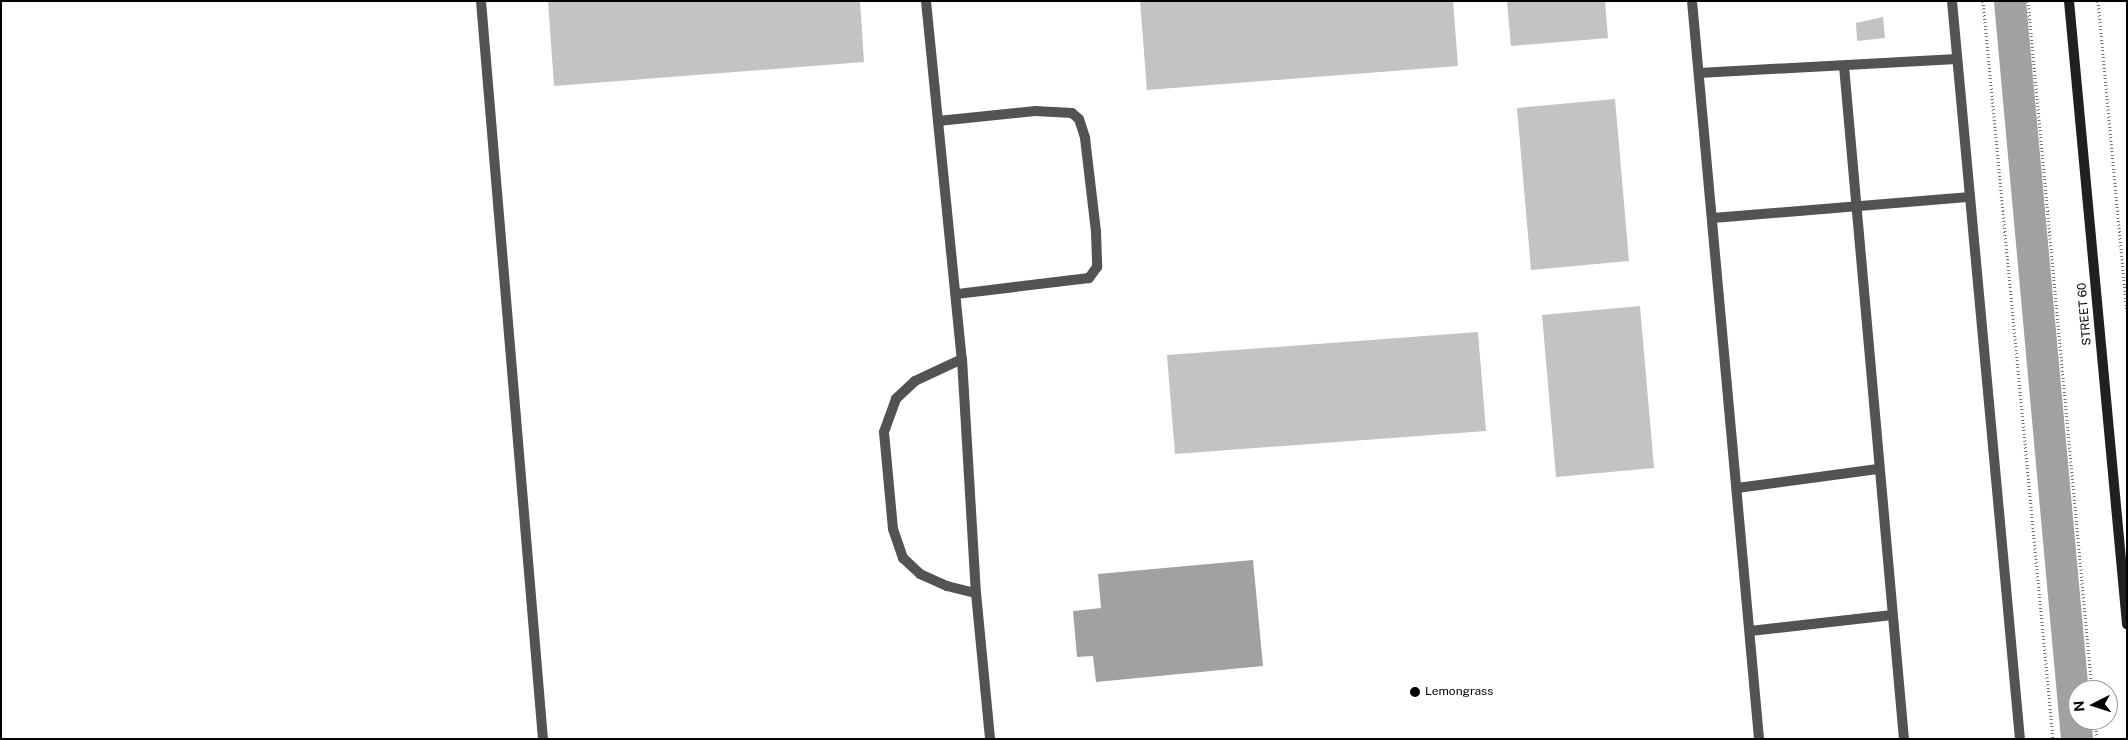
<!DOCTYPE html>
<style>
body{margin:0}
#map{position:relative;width:2128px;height:740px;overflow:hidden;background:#fff;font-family:"Public Sans",sans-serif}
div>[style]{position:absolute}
.water>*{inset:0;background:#a1a1a1}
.canal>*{height:32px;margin:-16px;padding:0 16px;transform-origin:16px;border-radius:16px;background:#a1a1a1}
.building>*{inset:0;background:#c3c3c3}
.path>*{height:3px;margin-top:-1.5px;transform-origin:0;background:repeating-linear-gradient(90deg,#757575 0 1px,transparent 0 3.5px)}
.lane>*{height:10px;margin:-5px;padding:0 5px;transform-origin:5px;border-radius:5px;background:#535353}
.street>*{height:10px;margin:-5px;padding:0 5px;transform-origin:5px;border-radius:5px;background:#535353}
.secondary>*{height:10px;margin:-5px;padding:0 5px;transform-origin:5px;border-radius:5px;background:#202020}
.dots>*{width:14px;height:14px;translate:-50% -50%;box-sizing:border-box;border:2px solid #fff;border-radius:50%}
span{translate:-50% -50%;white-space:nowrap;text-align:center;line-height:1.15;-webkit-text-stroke:4.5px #fff;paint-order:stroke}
.street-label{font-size:12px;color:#000}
.poi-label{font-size:12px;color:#000}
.left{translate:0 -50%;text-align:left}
.frame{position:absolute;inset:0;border:2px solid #000;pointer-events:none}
.north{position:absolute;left:2068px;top:680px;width:50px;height:50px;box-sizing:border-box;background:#fff;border:1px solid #999;border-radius:50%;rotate:265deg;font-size:14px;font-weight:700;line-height:20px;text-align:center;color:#000}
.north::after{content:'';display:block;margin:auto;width:18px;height:22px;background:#000;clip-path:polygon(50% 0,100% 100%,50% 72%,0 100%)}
</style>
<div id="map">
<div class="water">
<i style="clip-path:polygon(1253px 560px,1263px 666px,1096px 682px,1093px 656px,1077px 657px,1073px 611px,1101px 608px,1098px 574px)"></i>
</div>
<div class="canal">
<i style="left:2010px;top:1px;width:741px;rotate:84.81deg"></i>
</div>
<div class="building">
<i style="clip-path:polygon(548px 1px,860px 1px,864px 62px,554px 86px)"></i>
<i style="clip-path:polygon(1140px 1px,1453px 1px,1458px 66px,1147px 90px)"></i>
<i style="clip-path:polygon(1507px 1px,1605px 1px,1608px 38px,1511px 46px)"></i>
<i style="clip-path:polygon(1883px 17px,1885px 38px,1857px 41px,1856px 23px)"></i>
<i style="clip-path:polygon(1615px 99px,1629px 261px,1531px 270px,1517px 108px)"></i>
<i style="clip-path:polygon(1640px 306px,1654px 468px,1556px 477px,1542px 315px)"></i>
<i style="clip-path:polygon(1478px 332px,1486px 431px,1175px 454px,1167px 355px)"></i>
</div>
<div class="path">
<i style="left:1983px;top:1px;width:741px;rotate:84.58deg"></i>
<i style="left:2028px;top:1px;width:692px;rotate:84.69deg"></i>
<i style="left:2098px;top:1px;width:311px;rotate:84.7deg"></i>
<i style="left:2095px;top:720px;width:19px;rotate:84deg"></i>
</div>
<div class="lane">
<i style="left:481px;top:1px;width:741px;rotate:85.2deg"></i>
<i style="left:926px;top:1px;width:360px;rotate:84.3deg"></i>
<i style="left:962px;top:359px;width:234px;rotate:86.6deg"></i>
<i style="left:976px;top:593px;width:147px;rotate:84.5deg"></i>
<i style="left:1692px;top:1px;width:741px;rotate:84.81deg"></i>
<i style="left:1844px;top:66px;width:676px;rotate:84.91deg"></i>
<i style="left:1699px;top:73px;width:258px;rotate:-3.1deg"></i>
<i style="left:938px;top:121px;width:98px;rotate:-5.9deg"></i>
<i style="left:1035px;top:111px;width:37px;rotate:3deg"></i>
<i style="left:1072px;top:113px;width:9px;rotate:41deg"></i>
<i style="left:1079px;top:119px;width:20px;rotate:72deg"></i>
<i style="left:1085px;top:138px;width:95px;rotate:83.3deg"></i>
<i style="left:1096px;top:232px;width:35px;rotate:88deg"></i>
<i style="left:1097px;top:267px;width:14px;rotate:126deg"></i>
<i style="left:1089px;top:278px;width:134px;rotate:173.1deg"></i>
<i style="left:1713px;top:218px;width:258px;rotate:-4.7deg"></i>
<i style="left:962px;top:359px;width:52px;rotate:154.9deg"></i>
<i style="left:915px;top:381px;width:26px;rotate:137deg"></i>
<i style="left:896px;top:399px;width:35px;rotate:110deg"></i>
<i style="left:884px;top:432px;width:97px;rotate:84.7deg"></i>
<i style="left:893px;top:529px;width:31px;rotate:71deg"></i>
<i style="left:903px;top:558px;width:23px;rotate:43deg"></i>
<i style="left:920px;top:574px;width:30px;rotate:24deg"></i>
<i style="left:947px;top:586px;width:30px;rotate:14deg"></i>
<i style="left:1737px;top:488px;width:142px;rotate:-7.7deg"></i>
<i style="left:1750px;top:631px;width:143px;rotate:-6.4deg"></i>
</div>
<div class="street">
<i style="left:1952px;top:1px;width:741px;rotate:84.74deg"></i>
</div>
<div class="secondary">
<i style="left:2069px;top:1px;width:626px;rotate:84.68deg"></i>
</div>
<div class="dots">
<i style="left:1415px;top:692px;background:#000"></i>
</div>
<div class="street-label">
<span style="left:2085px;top:314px;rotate:-95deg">STREET 60</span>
</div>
<div class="poi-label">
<span class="left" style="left:1425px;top:692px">Lemongrass</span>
</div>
<div class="frame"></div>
<div class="north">N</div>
</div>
